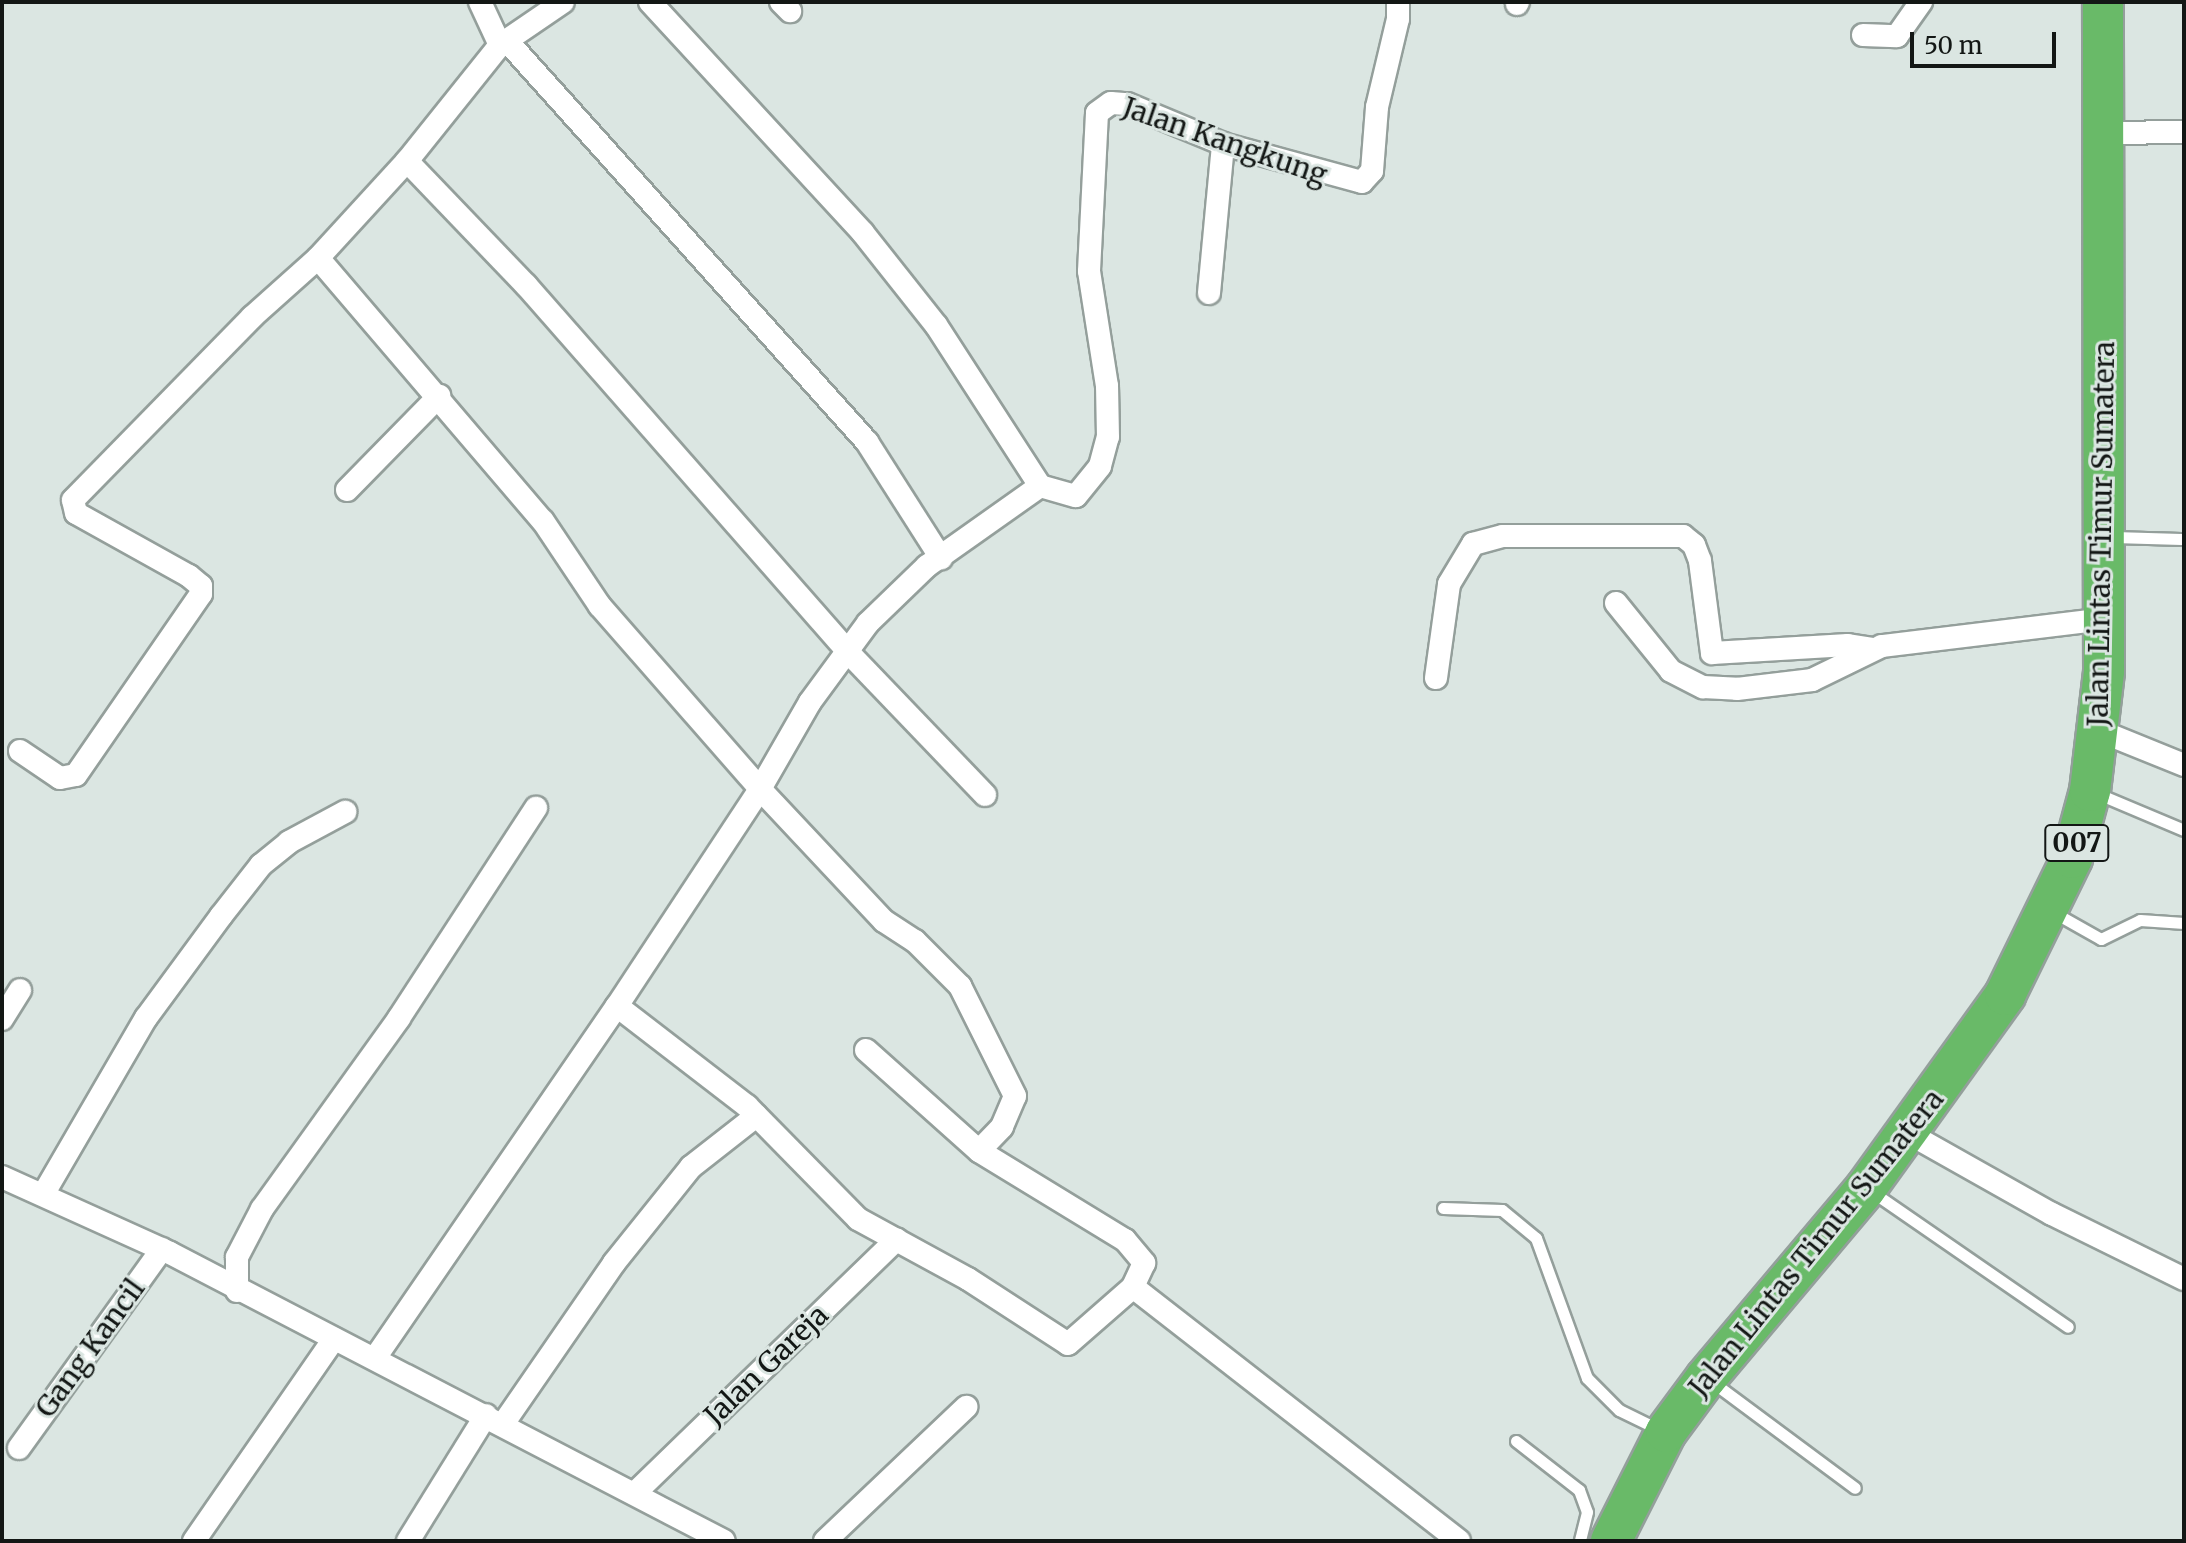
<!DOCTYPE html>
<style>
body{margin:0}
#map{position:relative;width:2186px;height:1543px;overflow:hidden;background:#dbe6e2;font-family:Merriweather,serif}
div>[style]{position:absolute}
.roads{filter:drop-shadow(2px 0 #949f9b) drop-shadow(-2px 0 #949f9b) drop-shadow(0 2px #949f9b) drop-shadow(0 -2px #949f9b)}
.lane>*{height:11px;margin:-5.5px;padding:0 5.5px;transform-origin:5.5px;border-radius:5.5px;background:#fff}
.street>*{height:22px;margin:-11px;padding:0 11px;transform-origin:11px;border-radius:11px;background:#fff}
.highway>*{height:40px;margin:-20px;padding:0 20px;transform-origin:20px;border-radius:20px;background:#69ba68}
span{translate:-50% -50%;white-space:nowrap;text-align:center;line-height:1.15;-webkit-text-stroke:6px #dbe6e2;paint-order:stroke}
.shield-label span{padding:2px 6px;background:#dbe6e2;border:2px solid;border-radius:6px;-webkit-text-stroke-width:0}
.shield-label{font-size:26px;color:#131715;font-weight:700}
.street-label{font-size:28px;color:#131715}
.frame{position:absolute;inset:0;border:4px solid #131715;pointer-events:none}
.scale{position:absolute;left:1910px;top:32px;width:146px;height:36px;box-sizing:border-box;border:4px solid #131715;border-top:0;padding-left:10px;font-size:24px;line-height:28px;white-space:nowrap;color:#131715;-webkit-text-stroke:6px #dbe6e2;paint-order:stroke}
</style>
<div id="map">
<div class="roads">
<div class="lane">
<i style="left:2111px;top:537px;width:73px;rotate:1.6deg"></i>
<i style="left:2096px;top:793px;width:95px;rotate:22.8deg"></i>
<i style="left:2053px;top:912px;width:55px;rotate:29.4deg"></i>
<i style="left:2101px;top:939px;width:43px;rotate:-26deg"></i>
<i style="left:2140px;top:920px;width:44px;rotate:3.9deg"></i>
<i style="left:1871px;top:1191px;width:239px;rotate:34.6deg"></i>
<i style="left:1443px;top:1208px;width:59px;rotate:1.9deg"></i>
<i style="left:1502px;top:1210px;width:44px;rotate:39.5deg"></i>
<i style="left:1536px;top:1238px;width:149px;rotate:70deg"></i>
<i style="left:1587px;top:1378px;width:45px;rotate:45deg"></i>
<i style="left:1619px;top:1410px;width:43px;rotate:26deg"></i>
<i style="left:1711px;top:1381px;width:179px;rotate:36.6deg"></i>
<i style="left:1516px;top:1441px;width:80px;rotate:37.9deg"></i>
<i style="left:1579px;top:1490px;width:23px;rotate:70deg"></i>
<i style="left:1587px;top:1512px;width:30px;rotate:104deg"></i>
</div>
<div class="street">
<i style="left:480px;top:2px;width:47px;rotate:65.1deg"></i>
<i style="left:650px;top:2px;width:314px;rotate:47.3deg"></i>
<i style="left:863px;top:233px;width:117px;rotate:51.6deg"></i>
<i style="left:936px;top:325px;width:192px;rotate:57.1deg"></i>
<i style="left:781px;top:2px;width:13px;rotate:45deg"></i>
<i style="left:1517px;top:4px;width:2px;rotate:-63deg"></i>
<i style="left:1863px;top:35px;width:34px;rotate:2deg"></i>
<i style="left:1897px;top:36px;width:42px;rotate:-54.8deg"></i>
<i style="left:507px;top:41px;width:539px;rotate:48.08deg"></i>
<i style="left:867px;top:442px;width:138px;rotate:57.5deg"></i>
<i style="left:2106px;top:133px;width:78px;rotate:-0.7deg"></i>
<i style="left:407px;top:161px;width:172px;rotate:46.2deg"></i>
<i style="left:526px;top:285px;width:488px;rotate:48.7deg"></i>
<i style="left:848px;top:652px;width:198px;rotate:46.2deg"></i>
<i style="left:318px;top:258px;width:346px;rotate:49.5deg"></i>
<i style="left:543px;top:521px;width:102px;rotate:56.2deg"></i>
<i style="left:600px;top:606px;width:243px;rotate:48.8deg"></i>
<i style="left:760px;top:789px;width:181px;rotate:46.8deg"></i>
<i style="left:884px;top:921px;width:37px;rotate:33deg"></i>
<i style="left:915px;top:941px;width:64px;rotate:45deg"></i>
<i style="left:960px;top:986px;width:123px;rotate:63.4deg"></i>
<i style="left:1015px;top:1096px;width:34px;rotate:113deg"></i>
<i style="left:1002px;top:1127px;width:33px;rotate:134deg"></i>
<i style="left:979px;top:1151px;width:171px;rotate:31.4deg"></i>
<i style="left:1125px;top:1240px;width:30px;rotate:50deg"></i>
<i style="left:1144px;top:1263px;width:26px;rotate:115deg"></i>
<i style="left:1209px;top:293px;width:150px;rotate:-84.6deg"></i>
<i style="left:1040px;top:486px;width:37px;rotate:16deg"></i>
<i style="left:1076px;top:496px;width:38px;rotate:-51deg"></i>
<i style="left:1100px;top:466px;width:30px;rotate:-75deg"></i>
<i style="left:1108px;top:437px;width:51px;rotate:-91.1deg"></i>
<i style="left:1107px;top:386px;width:116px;rotate:-98.9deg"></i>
<i style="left:1089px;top:271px;width:158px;rotate:-87.1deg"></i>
<i style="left:1097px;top:113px;width:17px;rotate:-36deg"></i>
<i style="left:1111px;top:103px;width:16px;rotate:4deg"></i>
<i style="left:1127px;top:104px;width:104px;rotate:22.6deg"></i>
<i style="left:1223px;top:144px;width:144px;rotate:15.3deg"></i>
<i style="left:1362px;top:182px;width:15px;rotate:-48deg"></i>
<i style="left:1372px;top:171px;width:64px;rotate:-85.5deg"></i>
<i style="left:1377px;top:107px;width:90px;rotate:-76.6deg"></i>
<i style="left:1398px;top:19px;width:17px;rotate:-90deg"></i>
<i style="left:347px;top:490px;width:132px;rotate:-45.6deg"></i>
<i style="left:1616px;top:603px;width:87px;rotate:51deg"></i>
<i style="left:1671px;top:671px;width:36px;rotate:27deg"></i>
<i style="left:1703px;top:687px;width:34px;rotate:3deg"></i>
<i style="left:1737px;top:689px;width:76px;rotate:-6.8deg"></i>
<i style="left:1812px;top:680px;width:78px;rotate:-25.9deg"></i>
<i style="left:1882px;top:646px;width:225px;rotate:-6.9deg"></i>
<i style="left:1436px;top:678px;width:95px;rotate:-82.1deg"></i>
<i style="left:1449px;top:584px;width:47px;rotate:-59deg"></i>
<i style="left:1473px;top:544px;width:31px;rotate:-15deg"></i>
<i style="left:1503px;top:536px;width:180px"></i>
<i style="left:1683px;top:536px;width:14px;rotate:39deg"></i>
<i style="left:1694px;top:545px;width:17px;rotate:69deg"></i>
<i style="left:1700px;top:561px;width:93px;rotate:82.6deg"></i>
<i style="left:1712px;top:653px;width:136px;rotate:-3.4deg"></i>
<i style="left:1848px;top:645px;width:26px;rotate:9deg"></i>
<i style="left:2100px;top:731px;width:91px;rotate:22deg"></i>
<i style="left:20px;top:751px;width:48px;rotate:34deg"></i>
<i style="left:60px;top:778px;width:16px;rotate:-11deg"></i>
<i style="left:76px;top:775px;width:220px;rotate:-55.4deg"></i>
<i style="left:201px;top:594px;width:8px;rotate:-90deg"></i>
<i style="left:201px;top:586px;width:16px;rotate:-140deg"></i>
<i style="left:189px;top:576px;width:129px;rotate:-150.9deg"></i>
<i style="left:76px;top:513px;width:13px;rotate:-103deg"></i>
<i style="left:73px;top:500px;width:256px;rotate:-45.6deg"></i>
<i style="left:252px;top:317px;width:89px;rotate:-41.8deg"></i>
<i style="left:318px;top:258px;width:132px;rotate:-47.5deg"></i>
<i style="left:407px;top:161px;width:149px;rotate:-51.3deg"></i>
<i style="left:500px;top:45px;width:76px;rotate:-34.3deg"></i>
<i style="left:617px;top:1006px;width:164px;rotate:37.6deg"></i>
<i style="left:747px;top:1106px;width:158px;rotate:45.5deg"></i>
<i style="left:858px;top:1219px;width:125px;rotate:28.6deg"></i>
<i style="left:968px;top:1279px;width:119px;rotate:33deg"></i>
<i style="left:1068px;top:1344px;width:86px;rotate:-41.2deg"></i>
<i style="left:1133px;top:1287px;width:413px;rotate:37.9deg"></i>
<i style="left:2px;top:1019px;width:34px;rotate:-58deg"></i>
<i style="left:866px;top:1050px;width:152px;rotate:41.8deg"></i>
<i style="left:1908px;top:1133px;width:165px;rotate:29.4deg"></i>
<i style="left:2052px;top:1214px;width:147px;rotate:26.2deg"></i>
<i style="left:2px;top:1177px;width:184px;rotate:24.3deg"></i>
<i style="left:170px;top:1253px;width:624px;rotate:27.47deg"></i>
<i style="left:44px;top:1193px;width:203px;rotate:-59.8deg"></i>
<i style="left:146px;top:1018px;width:127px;rotate:-53.7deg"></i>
<i style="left:221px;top:916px;width:65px;rotate:-51.9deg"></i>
<i style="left:261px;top:865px;width:36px;rotate:-39deg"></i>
<i style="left:289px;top:842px;width:64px;rotate:-28.2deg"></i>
<i style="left:237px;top:1291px;width:34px;rotate:-90deg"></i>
<i style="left:237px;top:1257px;width:54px;rotate:-62.5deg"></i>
<i style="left:262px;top:1209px;width:235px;rotate:-54.3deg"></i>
<i style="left:399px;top:1018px;width:251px;rotate:-56.9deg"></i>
<i style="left:375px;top:1358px;width:427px;rotate:-55.5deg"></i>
<i style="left:617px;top:1006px;width:260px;rotate:-56.6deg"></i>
<i style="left:760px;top:789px;width:100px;rotate:-60.1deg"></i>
<i style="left:810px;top:702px;width:98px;rotate:-53.7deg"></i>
<i style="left:868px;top:623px;width:82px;rotate:-44deg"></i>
<i style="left:927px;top:566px;width:138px;rotate:-35.3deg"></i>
<i style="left:503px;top:1424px;width:196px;rotate:-55.4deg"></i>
<i style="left:614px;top:1263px;width:123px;rotate:-51.3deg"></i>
<i style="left:691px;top:1167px;width:83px;rotate:-38.1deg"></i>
<i style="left:19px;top:1448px;width:245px;rotate:-54.3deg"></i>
<i style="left:636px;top:1492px;width:363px;rotate:-44.1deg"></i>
<i style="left:194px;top:1541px;width:246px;rotate:-55.3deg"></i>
<i style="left:408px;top:1541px;width:148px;rotate:-58.2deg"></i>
<i style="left:825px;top:1541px;width:195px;rotate:-43.5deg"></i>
</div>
<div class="highway">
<i style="left:1611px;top:1541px;width:122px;rotate:-63.2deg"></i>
<i style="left:1666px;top:1432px;width:67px;rotate:-53.5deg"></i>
<i style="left:1706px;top:1378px;width:248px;rotate:-49.9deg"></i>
<i style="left:1866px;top:1188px;width:238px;rotate:-54.2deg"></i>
<i style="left:2005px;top:995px;width:153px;rotate:-63.9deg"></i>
<i style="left:2072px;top:858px;width:69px;rotate:-75deg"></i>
<i style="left:2090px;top:791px;width:121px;rotate:-83.3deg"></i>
<i style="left:2104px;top:671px;width:669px;rotate:-90.09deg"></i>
</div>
</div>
<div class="shield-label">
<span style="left:2077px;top:843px">007</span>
</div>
<div class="street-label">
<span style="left:1225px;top:141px;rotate:19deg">Jalan Kangkung</span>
<span style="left:2101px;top:534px;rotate:-89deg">Jalan Lintas Timur Sumatera</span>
<span style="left:1816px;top:1243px;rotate:-51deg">Jalan Lintas Timur Sumatera</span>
<span style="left:90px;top:1348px;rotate:-54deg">Gang Kancil</span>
<span style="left:766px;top:1365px;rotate:-44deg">Jalan Gareja</span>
</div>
<div class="frame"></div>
<div class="scale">50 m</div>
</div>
